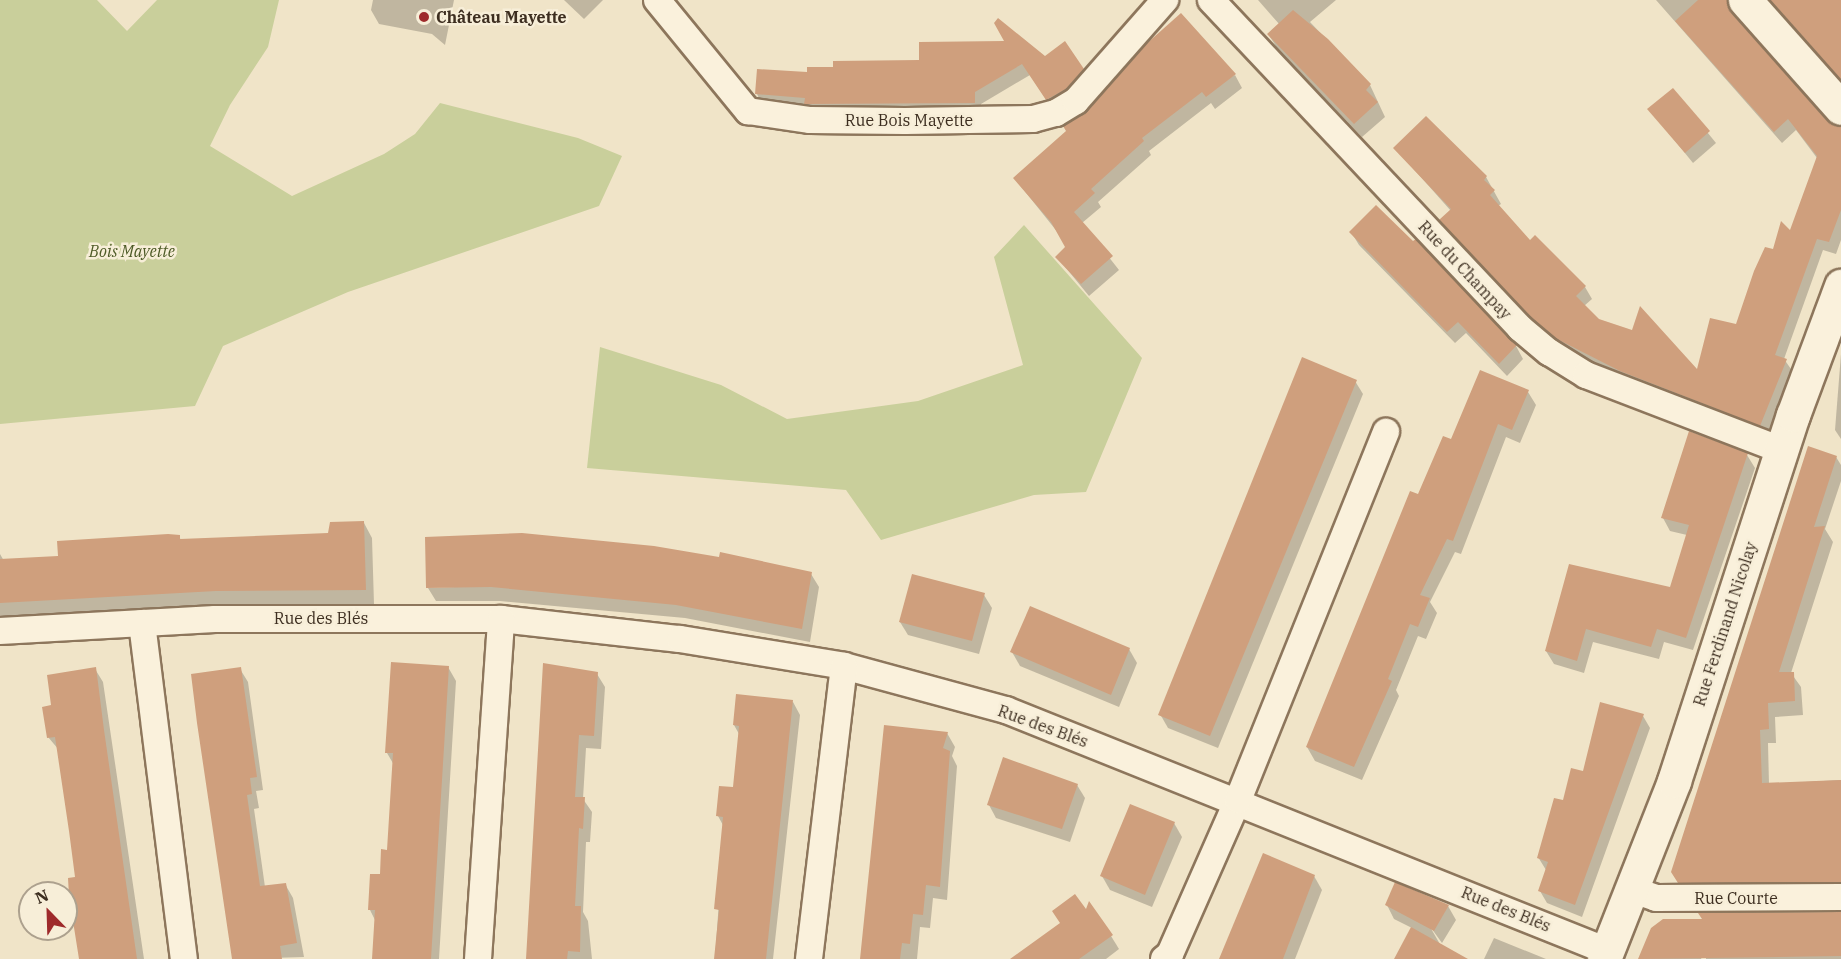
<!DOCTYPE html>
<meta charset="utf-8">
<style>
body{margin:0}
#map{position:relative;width:1841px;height:959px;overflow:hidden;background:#f0e4c8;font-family:"IBM Plex Serif",serif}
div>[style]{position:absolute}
.green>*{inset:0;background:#c9cf9b}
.shadow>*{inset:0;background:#0003}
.building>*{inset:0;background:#cf9f7d}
.roads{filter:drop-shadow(2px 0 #8d765c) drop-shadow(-2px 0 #8d765c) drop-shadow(0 2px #8d765c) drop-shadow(0 -2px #8d765c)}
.street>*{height:26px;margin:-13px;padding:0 13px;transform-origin:13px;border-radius:13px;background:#faf1dc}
.secondary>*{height:33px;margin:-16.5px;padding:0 16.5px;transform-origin:16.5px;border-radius:16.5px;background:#faf1dc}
.dots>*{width:16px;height:16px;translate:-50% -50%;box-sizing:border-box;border:3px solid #f7eed8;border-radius:50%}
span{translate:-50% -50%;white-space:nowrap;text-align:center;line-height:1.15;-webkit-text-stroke:5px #f7eed8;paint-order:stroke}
.poi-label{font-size:16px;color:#3d2e20;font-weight:700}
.left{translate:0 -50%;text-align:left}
.street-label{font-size:16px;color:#3d2e20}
.park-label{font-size:16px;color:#4d5a26;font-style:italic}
.north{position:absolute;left:18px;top:881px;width:60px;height:60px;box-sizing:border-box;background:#f7eed8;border:2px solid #ada18e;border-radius:50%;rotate:337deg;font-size:16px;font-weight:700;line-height:24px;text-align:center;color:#3d2e20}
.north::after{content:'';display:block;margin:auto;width:21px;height:27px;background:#9e2a2b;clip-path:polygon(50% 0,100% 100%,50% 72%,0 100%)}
</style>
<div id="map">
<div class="green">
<i style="clip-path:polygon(0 0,97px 0,127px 31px,157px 0,279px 0,268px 47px,230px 105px,210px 146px,292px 196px,384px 154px,415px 134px,440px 103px,578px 138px,622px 156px,599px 206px,348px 292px,223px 346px,195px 406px,0 424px)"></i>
<i style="clip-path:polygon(1024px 225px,1142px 358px,1086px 492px,1034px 495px,881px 540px,846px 490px,587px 468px,600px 347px,721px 385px,787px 419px,918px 401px,1023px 365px,994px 257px)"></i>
</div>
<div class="shadow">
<i style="clip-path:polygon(373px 0,454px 0,445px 45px,432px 34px,379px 24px,371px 10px)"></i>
<i style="clip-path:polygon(564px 0,603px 0,584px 19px)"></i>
<i style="clip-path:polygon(1258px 0,1336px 0,1310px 22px,1370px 85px,1385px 117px,1362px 137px,1277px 48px,1269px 35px,1280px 25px)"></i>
<i style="clip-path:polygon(1656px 0,1738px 0,1733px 8px,1736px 20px,1826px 122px,1841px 127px,1841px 240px,1836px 254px,1823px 250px,1784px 359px,1793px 372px,1767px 437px,1628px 383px,1572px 354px,1539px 329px,1448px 232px,1440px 220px,1451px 211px,1395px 148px,1486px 177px,1501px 204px,1498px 206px,1530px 242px,1585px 287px,1592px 299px,1584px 306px,1598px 320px,1698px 372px,1737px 326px,1774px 251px,1791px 232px,1817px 158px,1796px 130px,1782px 143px)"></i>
<i style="clip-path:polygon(1768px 0,1841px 0,1841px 81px)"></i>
<i style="clip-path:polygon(1045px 58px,1083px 70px,1089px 82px,1054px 111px,1030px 75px,981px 104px,981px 114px,763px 106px,757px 94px,808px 74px)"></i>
<i style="clip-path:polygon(1235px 75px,1242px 88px,1215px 109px,1211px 103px,1149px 151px,1151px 155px,1098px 202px,1101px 207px,1082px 223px,1119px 270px,1089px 296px,1057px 257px,1067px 247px,1059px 234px,1015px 179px)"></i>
<i style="clip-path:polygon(1673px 90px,1716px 143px,1693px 163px,1649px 109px)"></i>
<i style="clip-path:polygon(1351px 232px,1516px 346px,1523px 359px,1507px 376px,1466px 333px,1455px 343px,1359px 245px)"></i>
<i style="clip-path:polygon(1841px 354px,1841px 439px,1835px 430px)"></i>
<i style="clip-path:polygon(1355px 381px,1363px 394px,1218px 748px,1168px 728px,1160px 714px)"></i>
<i style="clip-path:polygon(1528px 392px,1536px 405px,1520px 443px,1506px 437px,1461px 554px,1455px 552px,1430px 602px,1437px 613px,1426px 639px,1418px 636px,1396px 690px,1399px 696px,1362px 780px,1315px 761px,1307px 747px,1419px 496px,1452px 441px)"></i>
<i style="clip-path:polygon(1747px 455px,1755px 468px,1693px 650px,1664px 642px,1659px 659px,1593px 642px,1584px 673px,1554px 664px,1546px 651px,1570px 566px,1671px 589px,1687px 535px,1670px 531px,1663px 518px)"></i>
<i style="clip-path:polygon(1836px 457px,1841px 465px,1841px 481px,1825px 529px,1833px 542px,1791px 673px,1801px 687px,1803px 715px,1775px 717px,1776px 743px,1768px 743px,1769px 784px,1841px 780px,1841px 896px,1681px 886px,1673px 872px)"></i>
<i style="clip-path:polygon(364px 523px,372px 538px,374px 604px,134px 609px,0 618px,0 554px,4px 561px,59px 557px,179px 537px,182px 541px,329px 534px)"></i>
<i style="clip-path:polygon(811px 574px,819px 587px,810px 642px,685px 618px,500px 601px,436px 601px,428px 588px)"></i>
<i style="clip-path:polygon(984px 595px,992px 608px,979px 654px,908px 635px,900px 622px)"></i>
<i style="clip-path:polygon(1129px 649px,1137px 663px,1119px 707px,1020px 666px,1012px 652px)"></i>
<i style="clip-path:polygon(544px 665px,597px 674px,605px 687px,601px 749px,586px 748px,583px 799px,592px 812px,590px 842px,586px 842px,583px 912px,588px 921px,592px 959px,527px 959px)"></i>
<i style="clip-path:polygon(448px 667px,456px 681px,439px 959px,373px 959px,375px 920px,370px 910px,389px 851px,394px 765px,387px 753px)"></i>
<i style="clip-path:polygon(95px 669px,103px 682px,144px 959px,80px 959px,77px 878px,59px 750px,48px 737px,53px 706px)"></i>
<i style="clip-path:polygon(240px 669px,248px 682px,263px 790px,256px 791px,259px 808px,254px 809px,265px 887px,285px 884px,293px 898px,304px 957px,235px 959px)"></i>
<i style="clip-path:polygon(793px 702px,800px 715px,773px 959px,715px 959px,724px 827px,718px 816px,734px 789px,739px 734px,734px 725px)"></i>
<i style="clip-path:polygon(1643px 716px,1650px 728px,1582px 917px,1547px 903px,1540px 891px,1546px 870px,1538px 857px,1585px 773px)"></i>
<i style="clip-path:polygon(947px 733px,955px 747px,952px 756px,957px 766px,947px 900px,933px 898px,930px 928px,920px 927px,917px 959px,862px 959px)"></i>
<i style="clip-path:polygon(1077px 785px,1085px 798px,1070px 842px,996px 818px,989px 805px)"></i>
<i style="clip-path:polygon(1174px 823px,1182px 837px,1152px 907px,1110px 890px,1102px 876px)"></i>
<i style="clip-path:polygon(1314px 876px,1322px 890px,1295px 959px,1221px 959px)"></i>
<i style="clip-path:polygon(1387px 905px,1448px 906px,1456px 920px,1442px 943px,1429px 925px,1441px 946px,1465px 959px,1396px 959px,1412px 928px,1394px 919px)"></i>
<i style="clip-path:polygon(1086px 912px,1111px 936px,1119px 949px,1106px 959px,1013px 959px)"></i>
<i style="clip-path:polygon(1841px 914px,1841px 959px,1706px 959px,1706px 948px,1701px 959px,1640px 959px,1652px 929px,1704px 920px)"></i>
<i style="clip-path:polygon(1494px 938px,1546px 959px,1484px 959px)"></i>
</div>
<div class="building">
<i style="clip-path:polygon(1698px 0,1727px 0,1731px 12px,1827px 120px,1841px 126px,1841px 210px,1829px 242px,1817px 239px,1775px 355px,1787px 359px,1760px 426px,1620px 371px,1557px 339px,1530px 317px,1439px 220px,1451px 209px,1393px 148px,1426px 116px,1487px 176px,1484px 180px,1495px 190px,1490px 195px,1530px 240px,1535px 235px,1586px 286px,1576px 296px,1599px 319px,1632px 330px,1640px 306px,1697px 369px,1710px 318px,1736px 324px,1754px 271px,1765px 247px,1773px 249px,1781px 221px,1790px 230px,1817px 156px,1788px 119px,1774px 132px,1675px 21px)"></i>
<i style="clip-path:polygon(1770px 0,1841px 0,1841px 80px)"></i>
<i style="clip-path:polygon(1293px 10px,1328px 39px,1371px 84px,1366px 90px,1378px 102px,1354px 124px,1267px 34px)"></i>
<i style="clip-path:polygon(1181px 13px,1236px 74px,1206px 97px,1202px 92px,1142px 138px,1144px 141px,1091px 189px,1095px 193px,1074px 212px,1113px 256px,1081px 284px,1055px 257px,1065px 247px,1051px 222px,1013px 178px,1066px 131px,1063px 126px,1087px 111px,1145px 45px)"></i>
<i style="clip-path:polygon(998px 18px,1045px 56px,1065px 41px,1084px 69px,1066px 89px,1046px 100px,1022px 64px,975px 92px,975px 103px,804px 104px,805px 98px,755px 94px,757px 69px,807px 72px,807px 67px,833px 67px,833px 61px,919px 60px,919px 42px,1004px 41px,994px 23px)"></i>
<i style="clip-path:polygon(1673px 88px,1710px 131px,1685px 153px,1647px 109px)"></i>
<i style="clip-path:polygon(1376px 205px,1413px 241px,1416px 239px,1517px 345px,1499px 364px,1458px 322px,1447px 332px,1349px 232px)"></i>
<i style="clip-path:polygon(1302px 357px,1357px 380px,1210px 736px,1158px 715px)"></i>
<i style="clip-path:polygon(1480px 370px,1529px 390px,1512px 430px,1498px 424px,1453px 541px,1447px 539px,1420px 595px,1430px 598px,1418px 627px,1410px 624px,1388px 679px,1392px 681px,1354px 767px,1306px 747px,1410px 491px,1418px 494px,1443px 436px,1451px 439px)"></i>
<i style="clip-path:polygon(1689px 431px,1748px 453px,1686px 638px,1657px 629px,1651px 647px,1586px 629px,1577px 661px,1545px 651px,1569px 564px,1670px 587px,1689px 525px,1661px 518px)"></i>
<i style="clip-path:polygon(1808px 446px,1837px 456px,1814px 527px,1825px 526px,1779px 672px,1794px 672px,1795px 701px,1768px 703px,1769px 729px,1760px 730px,1762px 783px,1841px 780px,1841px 882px,1678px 883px,1671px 872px)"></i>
<i style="clip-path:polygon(364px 521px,366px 590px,216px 591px,0 603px,0 559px,58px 556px,57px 541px,168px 534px,180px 535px,180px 539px,328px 533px,330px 522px)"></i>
<i style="clip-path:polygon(522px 533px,654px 546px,719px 557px,720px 552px,812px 572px,802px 629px,676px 605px,491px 587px,426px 588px,425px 537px)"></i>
<i style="clip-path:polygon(912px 574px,985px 593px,972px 641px,899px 622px)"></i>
<i style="clip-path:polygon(1030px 606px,1130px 648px,1111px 695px,1010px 652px)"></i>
<i style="clip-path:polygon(391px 662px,449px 666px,431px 959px,372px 959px,375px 910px,368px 910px,370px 874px,380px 874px,381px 849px,387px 850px,393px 753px,385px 753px)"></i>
<i style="clip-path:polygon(543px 663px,598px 672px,594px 736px,579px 735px,575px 797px,585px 797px,583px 829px,579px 828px,575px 906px,581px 906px,580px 952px,568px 951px,567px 959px,526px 959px)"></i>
<i style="clip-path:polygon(96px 667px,104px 730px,137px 959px,79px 959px,69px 896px,68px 878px,75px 877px,69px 831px,55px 737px,47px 738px,42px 707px,51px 705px,47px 675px)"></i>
<i style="clip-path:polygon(241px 667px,257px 777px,250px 778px,252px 794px,247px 795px,260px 886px,286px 883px,297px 943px,280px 946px,282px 959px,232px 959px,197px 723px,191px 674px)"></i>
<i style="clip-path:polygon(736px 694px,793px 700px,766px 959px,714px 959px,719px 910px,714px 909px,723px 817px,716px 816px,719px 786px,733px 787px,739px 726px,733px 725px)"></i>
<i style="clip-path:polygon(1600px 702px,1644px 714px,1575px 905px,1538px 891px,1548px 862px,1537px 858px,1554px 798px,1563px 800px,1571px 768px,1583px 771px)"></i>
<i style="clip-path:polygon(884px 725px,948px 732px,943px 748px,950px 751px,940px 887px,926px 885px,923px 915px,913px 914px,910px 944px,902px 943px,900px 959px,860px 959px)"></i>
<i style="clip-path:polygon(1003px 757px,1078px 784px,1062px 829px,987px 805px)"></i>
<i style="clip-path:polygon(1130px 804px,1175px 822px,1145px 895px,1100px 876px)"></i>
<i style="clip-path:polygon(1263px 853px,1315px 875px,1283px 959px,1219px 959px)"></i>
<i style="clip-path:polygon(1395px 882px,1449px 905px,1434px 931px,1385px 905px)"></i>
<i style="clip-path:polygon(1075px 894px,1086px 909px,1089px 901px,1113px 935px,1079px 959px,1010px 959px,1060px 923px,1052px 911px)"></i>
<i style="clip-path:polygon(1841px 912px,1841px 956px,1638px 959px,1651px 928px,1663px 919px,1702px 919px,1698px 913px)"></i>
<i style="clip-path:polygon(1411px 927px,1468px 959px,1394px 959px)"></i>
</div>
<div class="roads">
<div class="street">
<i style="left:657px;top:0;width:144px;rotate:50.7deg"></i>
<i style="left:748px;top:111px;width:63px;rotate:8.3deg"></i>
<i style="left:810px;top:120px;width:95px;rotate:0.6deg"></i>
<i style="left:905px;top:121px;width:128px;rotate:-0.9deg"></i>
<i style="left:1033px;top:119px;width:24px;rotate:-15deg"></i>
<i style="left:1056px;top:113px;width:23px;rotate:-31deg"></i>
<i style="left:1076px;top:101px;width:135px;rotate:-48.6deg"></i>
<i style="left:1211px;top:0;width:451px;rotate:46.7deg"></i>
<i style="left:1520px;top:328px;width:38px;rotate:40deg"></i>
<i style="left:1549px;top:352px;width:44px;rotate:31.9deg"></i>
<i style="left:1586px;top:375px;width:209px;rotate:21deg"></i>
<i style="left:142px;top:623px;width:339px;rotate:82.9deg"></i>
<i style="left:0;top:631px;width:215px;rotate:-3.2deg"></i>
<i style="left:215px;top:619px;width:286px"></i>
<i style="left:501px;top:619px;width:180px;rotate:6.4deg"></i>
<i style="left:680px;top:639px;width:166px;rotate:9.3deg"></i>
<i style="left:844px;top:666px;width:168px;rotate:15.2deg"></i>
<i style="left:1006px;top:710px;width:648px;rotate:21.85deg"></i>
<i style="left:1633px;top:890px;width:24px;rotate:19deg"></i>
<i style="left:1656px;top:898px;width:185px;rotate:-0.3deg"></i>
<i style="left:478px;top:959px;width:341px;rotate:-86.1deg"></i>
<i style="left:809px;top:959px;width:295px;rotate:-83.2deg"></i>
<i style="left:1164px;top:959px;width:8px;rotate:-40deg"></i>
<i style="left:1170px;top:954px;width:168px;rotate:-66.2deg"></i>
<i style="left:1238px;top:800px;width:397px;rotate:-68.1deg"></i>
</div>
<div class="secondary">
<i style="left:1745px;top:0;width:144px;rotate:48.4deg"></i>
<i style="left:1604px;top:959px;width:191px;rotate:-68.5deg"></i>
<i style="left:1674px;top:781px;width:385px;rotate:-72deg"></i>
<i style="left:1793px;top:415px;width:138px;rotate:-69.6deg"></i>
</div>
</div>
<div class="dots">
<i style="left:424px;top:17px;background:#9e2a2b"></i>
</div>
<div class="poi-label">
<span class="left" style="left:436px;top:17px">Château Mayette</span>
</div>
<div class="street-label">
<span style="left:909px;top:120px">Rue Bois Mayette</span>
<span style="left:1465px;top:270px;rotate:47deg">Rue du Champay</span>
<span style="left:321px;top:618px">Rue des Blés</span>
<span style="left:1725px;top:624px;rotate:-72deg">Rue Ferdinand Nicolay</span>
<span style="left:1043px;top:726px;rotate:20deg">Rue des Blés</span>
<span style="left:1736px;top:898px">Rue Courte</span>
<span style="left:1506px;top:909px;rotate:22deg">Rue des Blés</span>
</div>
<div class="park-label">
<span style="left:132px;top:251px">Bois Mayette</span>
</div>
<div class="north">N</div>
</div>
